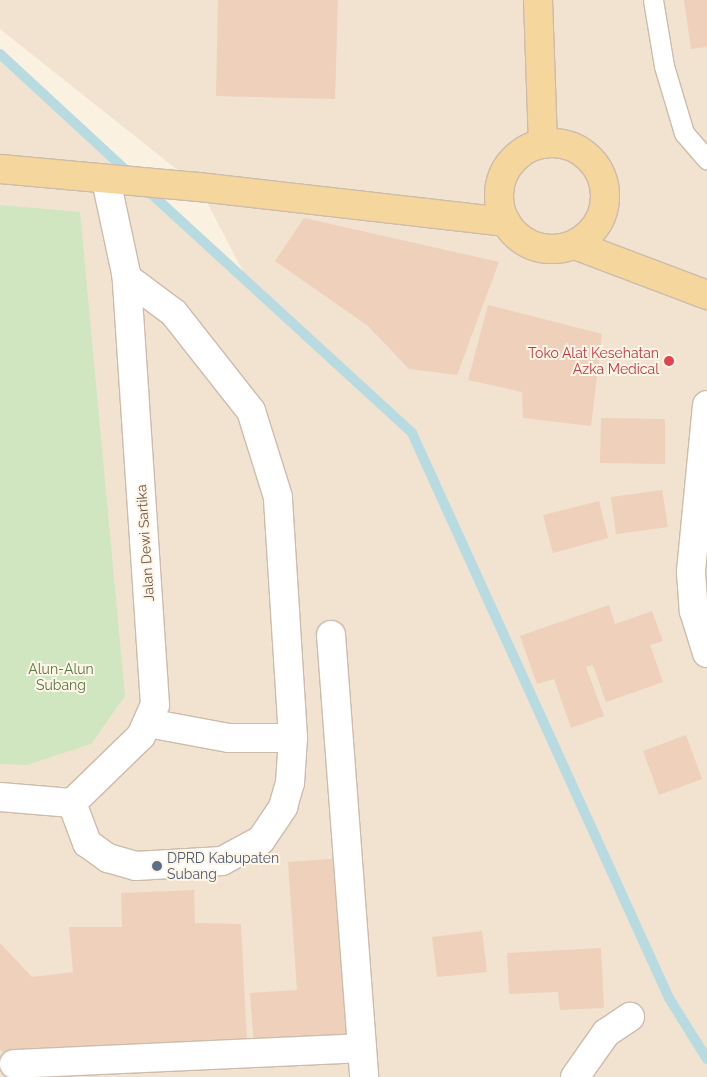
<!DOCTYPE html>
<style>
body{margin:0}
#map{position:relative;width:707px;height:1077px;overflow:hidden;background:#faf1e1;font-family:Raleway,sans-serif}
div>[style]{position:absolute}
.residential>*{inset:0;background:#f1e3d0}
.green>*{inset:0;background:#d0e6c1}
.stream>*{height:10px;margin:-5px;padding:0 5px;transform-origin:5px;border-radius:5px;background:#b8dbe2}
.building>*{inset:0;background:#eed0bb}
.roads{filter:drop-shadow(1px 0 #cdbbac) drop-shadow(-1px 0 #cdbbac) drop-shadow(0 1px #cdbbac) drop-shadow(0 -1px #cdbbac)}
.service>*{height:19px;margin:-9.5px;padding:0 9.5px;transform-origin:9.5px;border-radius:9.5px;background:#fff}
.minor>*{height:28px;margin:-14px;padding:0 14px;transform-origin:14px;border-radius:14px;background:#fff}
.primary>*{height:28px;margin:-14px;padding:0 14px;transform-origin:14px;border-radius:14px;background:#f5d69d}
.primary>.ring{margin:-14px;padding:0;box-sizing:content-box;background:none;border:28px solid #f5d69d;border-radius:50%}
.dots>*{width:14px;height:14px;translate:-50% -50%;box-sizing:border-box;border:2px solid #fef5e7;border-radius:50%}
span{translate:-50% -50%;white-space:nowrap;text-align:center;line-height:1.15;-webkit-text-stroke:4px #fef5e7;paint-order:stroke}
.health-label{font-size:14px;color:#be3a42}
.right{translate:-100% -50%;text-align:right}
.street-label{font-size:14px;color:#70584a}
.park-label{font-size:14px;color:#547a46}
.service-label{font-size:14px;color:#4e5e75}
.left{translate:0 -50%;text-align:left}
</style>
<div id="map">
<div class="residential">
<i style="clip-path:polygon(0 0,707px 0,707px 1077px,0 1077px,0 54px,248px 281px,199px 187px,0 29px)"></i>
</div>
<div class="green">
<i style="clip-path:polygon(0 205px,80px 212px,125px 696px,91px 744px,27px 765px,0 764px)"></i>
</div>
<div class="stream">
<i style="left:0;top:54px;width:180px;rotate:42.7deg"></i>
<i style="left:146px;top:189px;width:361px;rotate:42.5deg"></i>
<i style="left:412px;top:433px;width:621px;rotate:65.54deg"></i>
<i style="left:669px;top:998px;width:72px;rotate:58.1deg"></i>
</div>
<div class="building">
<i style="clip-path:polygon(218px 0,338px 0,335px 99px,216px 96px)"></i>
<i style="clip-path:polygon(684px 0,707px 0,707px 47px,691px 49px)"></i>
<i style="clip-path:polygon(304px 218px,499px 262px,457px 375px,409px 369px,368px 326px,275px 261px)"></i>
<i style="clip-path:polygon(488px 305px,602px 334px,591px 426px,523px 418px,522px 392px,468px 380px)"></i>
<i style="clip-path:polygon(601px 418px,665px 419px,665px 464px,600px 463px)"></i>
<i style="clip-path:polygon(662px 490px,668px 527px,616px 534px,611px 497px)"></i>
<i style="clip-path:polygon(599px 501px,608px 538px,553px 553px,543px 515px)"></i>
<i style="clip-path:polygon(609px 605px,615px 624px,652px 611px,663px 641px,650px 645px,663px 682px,606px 702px,593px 665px,586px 667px,604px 716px,571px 728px,554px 679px,537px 684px,520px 636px)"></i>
<i style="clip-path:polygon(686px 735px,702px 779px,659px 795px,643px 751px)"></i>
<i style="clip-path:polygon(343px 858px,355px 1039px,254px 1047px,250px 993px,297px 990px,288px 862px)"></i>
<i style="clip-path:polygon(194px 890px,195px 923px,241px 924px,247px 1043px,76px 1046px,6px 1055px,0 1049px,0 943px,32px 977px,73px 972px,69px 927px,122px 927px,121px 893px)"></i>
<i style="clip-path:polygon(482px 931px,487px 972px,437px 977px,432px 937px)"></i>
<i style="clip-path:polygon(601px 948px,604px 1008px,560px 1010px,558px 992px,509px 994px,507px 953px)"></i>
</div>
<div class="roads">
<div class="service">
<i style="left:653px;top:0;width:67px;rotate:80.5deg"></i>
<i style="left:664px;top:66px;width:70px;rotate:73.4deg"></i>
<i style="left:684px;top:133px;width:35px;rotate:49deg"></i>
</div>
<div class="minor">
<i style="left:707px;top:405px;width:168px;rotate:95.5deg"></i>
<i style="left:691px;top:572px;width:39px;rotate:86deg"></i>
<i style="left:694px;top:611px;width:44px;rotate:72.8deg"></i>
<i style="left:331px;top:635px;width:443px;rotate:85.7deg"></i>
<i style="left:148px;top:723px;width:82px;rotate:10.5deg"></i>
<i style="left:229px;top:738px;width:64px"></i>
<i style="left:0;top:797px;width:72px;rotate:4.8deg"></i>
<i style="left:72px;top:803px;width:96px;rotate:-44.2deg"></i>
<i style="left:141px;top:736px;width:34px;rotate:-66deg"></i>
<i style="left:155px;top:705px;width:428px;rotate:-93.8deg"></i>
<i style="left:127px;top:278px;width:100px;rotate:-102.1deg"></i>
<i style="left:72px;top:803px;width:43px;rotate:69.4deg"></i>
<i style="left:87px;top:843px;width:26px;rotate:36deg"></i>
<i style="left:108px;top:858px;width:29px;rotate:16deg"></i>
<i style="left:136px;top:866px;width:86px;rotate:-3.3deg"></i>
<i style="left:222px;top:861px;width:44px;rotate:-28.3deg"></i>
<i style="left:261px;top:840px;width:40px;rotate:-56deg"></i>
<i style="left:283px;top:807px;width:25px;rotate:-74deg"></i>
<i style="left:290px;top:783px;width:45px;rotate:-86.2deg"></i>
<i style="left:293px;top:738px;width:241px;rotate:-93.6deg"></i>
<i style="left:278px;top:497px;width:90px;rotate:-107.4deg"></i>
<i style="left:251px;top:411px;width:125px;rotate:-128.2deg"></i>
<i style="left:174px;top:313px;width:59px;rotate:-143.3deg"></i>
<i style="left:14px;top:1064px;width:348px;rotate:-2.6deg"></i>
<i style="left:575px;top:1077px;width:54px;rotate:-54.8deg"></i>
<i style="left:606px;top:1033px;width:29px;rotate:-34deg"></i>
</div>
<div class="primary">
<i style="left:538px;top:0;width:144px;rotate:88deg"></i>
<i class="ring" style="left:499px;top:143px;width:78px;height:78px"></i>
<i style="left:0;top:169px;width:200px;rotate:5.2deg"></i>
<i style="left:199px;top:187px;width:309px;rotate:6.5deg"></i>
<i style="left:575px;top:245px;width:141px;rotate:20.7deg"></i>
</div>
</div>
<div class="dots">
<i style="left:669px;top:361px;background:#e0444e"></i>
<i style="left:157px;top:866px;background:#5c6f8a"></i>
</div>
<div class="health-label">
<span class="right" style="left:659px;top:361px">Toko Alat Kesehatan<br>Azka Medical</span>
</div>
<div class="street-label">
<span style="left:145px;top:543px;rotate:-94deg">Jalan Dewi Sartika</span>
</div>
<div class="park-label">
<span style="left:61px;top:677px">Alun-Alun<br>Subang</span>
</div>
<div class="service-label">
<span class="left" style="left:167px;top:866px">DPRD Kabupaten<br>Subang</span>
</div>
</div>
